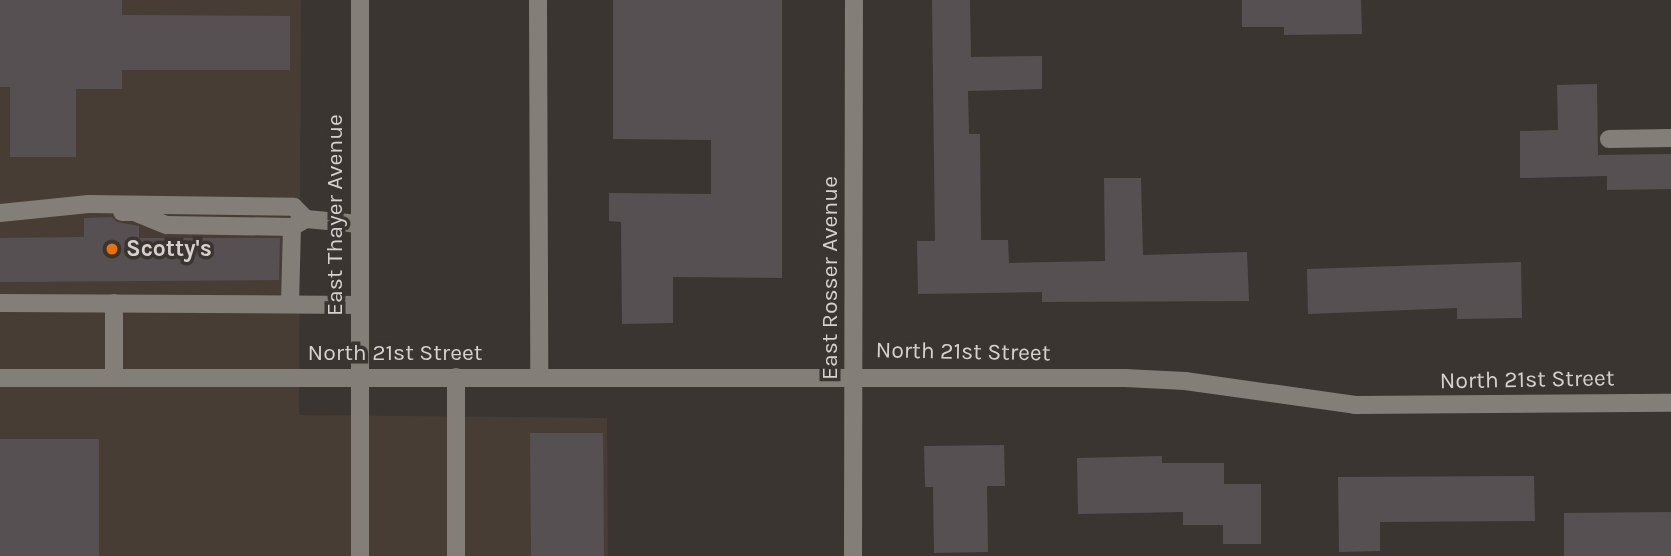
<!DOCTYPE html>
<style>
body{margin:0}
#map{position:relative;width:1671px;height:556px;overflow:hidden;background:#3a3531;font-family:Karla,sans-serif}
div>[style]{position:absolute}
.built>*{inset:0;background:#483d35}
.building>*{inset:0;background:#575053}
.minor>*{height:18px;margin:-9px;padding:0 9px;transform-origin:9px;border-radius:9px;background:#847e79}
.dots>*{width:19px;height:19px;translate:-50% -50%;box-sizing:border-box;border:4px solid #3a3531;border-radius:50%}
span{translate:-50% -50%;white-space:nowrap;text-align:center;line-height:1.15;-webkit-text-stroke:7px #3a3531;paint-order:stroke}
.street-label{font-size:23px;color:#d4d1ce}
.poi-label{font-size:23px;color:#d4d1ce;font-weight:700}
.left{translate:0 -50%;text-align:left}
</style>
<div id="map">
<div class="built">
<i style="clip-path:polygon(0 0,301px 0,299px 415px,607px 418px,608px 556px,0 556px)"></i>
</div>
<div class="building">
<i style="clip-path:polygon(0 0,122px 0,122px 15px,290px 16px,290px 70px,122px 70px,122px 89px,76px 89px,76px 157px,10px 157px,10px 87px,0 87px)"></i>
<i style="clip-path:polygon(613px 0,782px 0,782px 278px,673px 277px,673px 323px,622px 324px,621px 222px,609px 221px,609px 193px,711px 194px,711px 140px,613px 139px)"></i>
<i style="clip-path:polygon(932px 0,970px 0,971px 57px,1042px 56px,1042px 89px,968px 91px,969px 134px,980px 134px,981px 240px,1008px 240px,1009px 263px,1105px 261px,1104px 178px,1141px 178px,1143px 255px,1247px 252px,1249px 301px,1042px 302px,1042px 292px,918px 294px,917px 241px,935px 241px)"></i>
<i style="clip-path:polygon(1242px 0,1361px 0,1362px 34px,1284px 35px,1284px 27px,1242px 27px)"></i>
<i style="clip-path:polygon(1597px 84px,1598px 155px,1671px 154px,1671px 189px,1607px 190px,1607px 176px,1520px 178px,1520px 131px,1558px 130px,1557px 85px)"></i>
<i style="clip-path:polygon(112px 217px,117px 222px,139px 226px,139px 238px,280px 238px,279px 280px,0 282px,0 238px,84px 237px,84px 218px)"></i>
<i style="clip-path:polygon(1521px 262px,1522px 318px,1457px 319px,1457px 308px,1308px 314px,1307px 269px)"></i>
<i style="clip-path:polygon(530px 433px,603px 433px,604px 556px,531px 556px)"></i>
<i style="clip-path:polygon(0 439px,99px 439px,99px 556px,0 556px)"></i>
<i style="clip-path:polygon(1004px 445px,1005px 486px,987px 486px,988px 552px,934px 553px,933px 487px,925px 487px,924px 446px)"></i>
<i style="clip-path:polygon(1162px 456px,1162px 463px,1224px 463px,1224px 484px,1261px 484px,1261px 544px,1223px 544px,1223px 525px,1183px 525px,1183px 512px,1078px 514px,1077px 458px)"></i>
<i style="clip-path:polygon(1534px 476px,1535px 521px,1380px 522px,1380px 551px,1339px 552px,1338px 477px)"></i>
<i style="clip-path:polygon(1671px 512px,1671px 556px,1564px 556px,1564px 513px)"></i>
</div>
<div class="minor">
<i style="left:538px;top:0;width:377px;rotate:89.8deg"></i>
<i style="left:1609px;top:139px;width:62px;rotate:-0.9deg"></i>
<i style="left:122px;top:212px;width:12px"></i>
<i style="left:134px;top:212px;width:35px;rotate:22deg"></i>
<i style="left:167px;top:225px;width:125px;rotate:0.9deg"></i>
<i style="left:292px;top:227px;width:16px;rotate:-30deg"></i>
<i style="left:0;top:213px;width:89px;rotate:-5.8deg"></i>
<i style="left:89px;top:204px;width:205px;rotate:0.8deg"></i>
<i style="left:294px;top:207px;width:17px;rotate:45deg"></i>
<i style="left:306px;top:219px;width:54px;rotate:5.3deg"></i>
<i style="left:0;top:303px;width:360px;rotate:0.3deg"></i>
<i style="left:114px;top:303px;width:75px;rotate:90deg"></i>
<i style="left:290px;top:303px;width:76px;rotate:-88.5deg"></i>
<i style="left:456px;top:377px;width:179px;rotate:90deg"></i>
<i style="left:0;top:378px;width:1125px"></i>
<i style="left:1125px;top:378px;width:60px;rotate:2.9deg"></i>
<i style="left:1185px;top:381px;width:172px;rotate:8deg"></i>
<i style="left:1355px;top:405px;width:316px;rotate:-0.4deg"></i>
<i style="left:360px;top:556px;width:556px;rotate:-90deg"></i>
<i style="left:853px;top:556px;width:556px;rotate:-89.9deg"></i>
</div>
<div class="dots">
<i style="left:112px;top:249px;background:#e8710a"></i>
</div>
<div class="street-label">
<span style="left:335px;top:215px;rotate:-90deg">East Thayer Avenue</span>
<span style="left:830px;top:278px;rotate:-90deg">East Rosser Avenue</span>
<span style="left:963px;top:352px;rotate:1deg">North 21st Street</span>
<span style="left:395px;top:353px">North 21st Street</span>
<span style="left:1527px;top:380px;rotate:-1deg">North 21st Street</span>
</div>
<div class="poi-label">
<span class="left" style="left:126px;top:249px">Scotty's</span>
</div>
</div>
